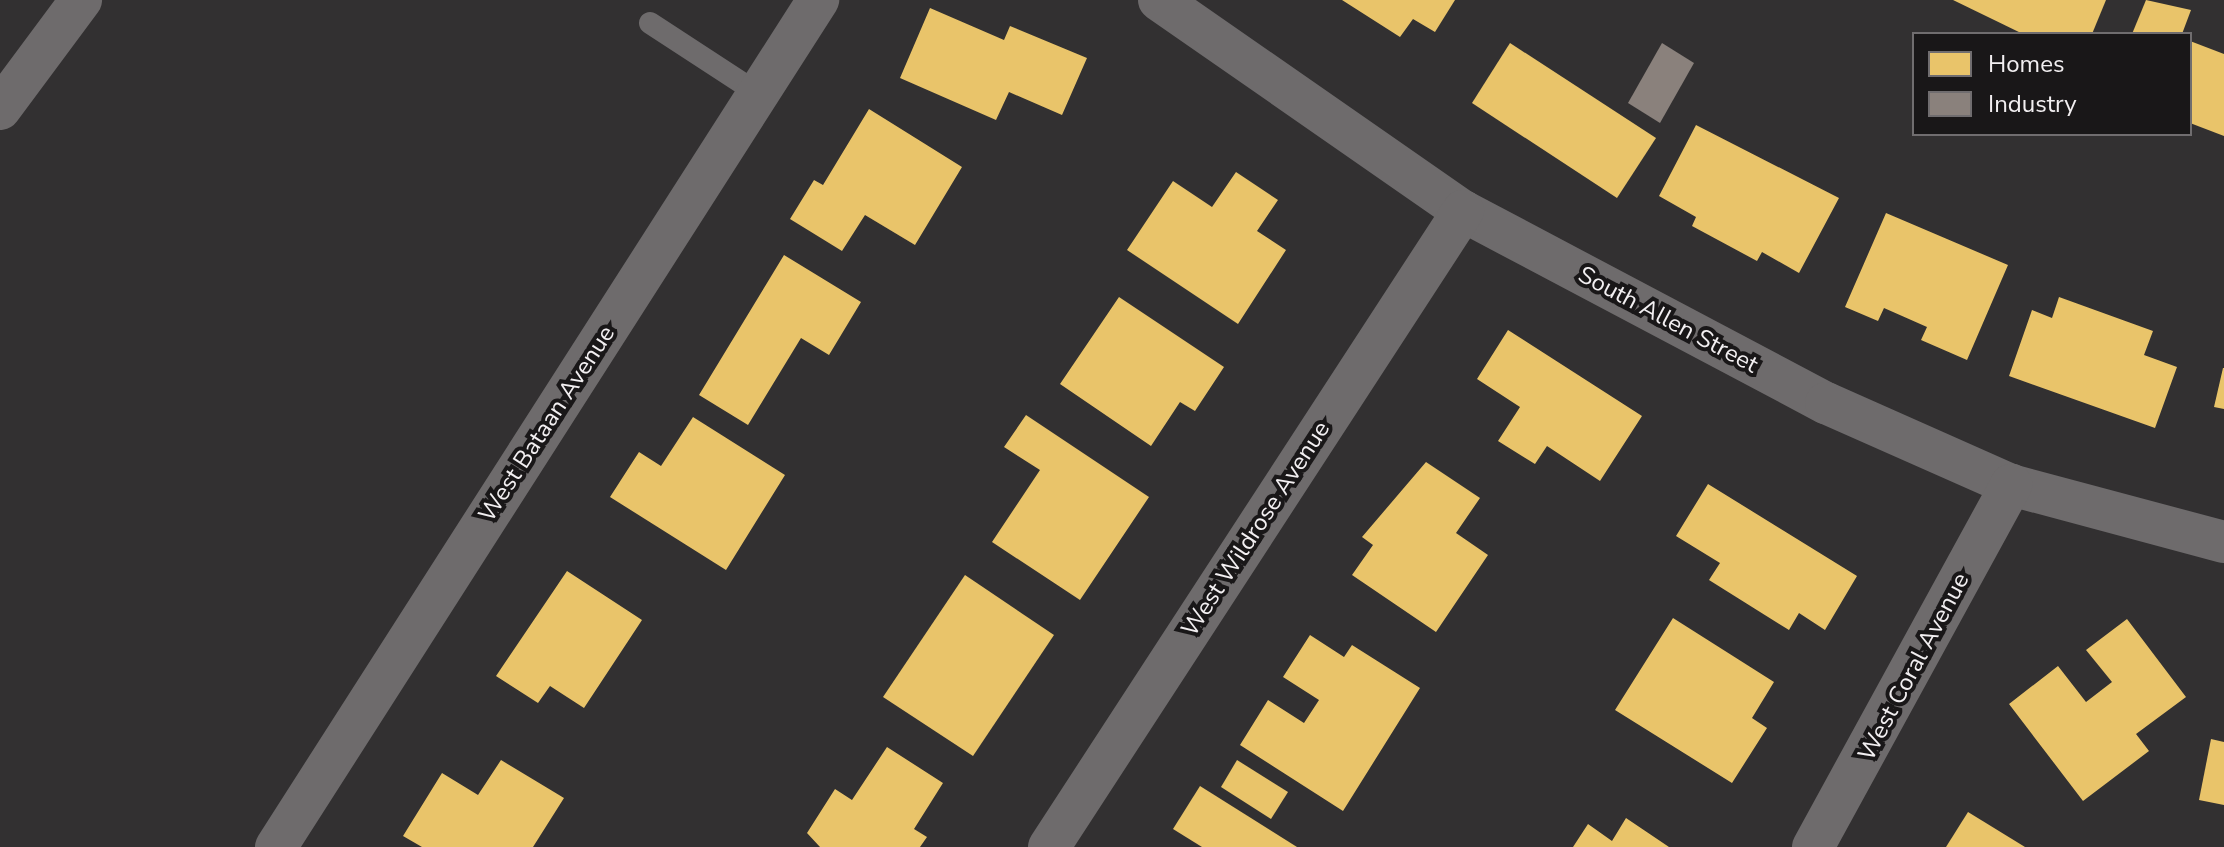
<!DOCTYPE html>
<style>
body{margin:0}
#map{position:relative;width:2224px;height:847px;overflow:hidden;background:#323031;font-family:"Nunito Sans",sans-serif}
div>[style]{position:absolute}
.homes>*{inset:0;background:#e9c46a}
.industry>*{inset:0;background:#8a817c}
.service>*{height:22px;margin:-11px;padding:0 11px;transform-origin:11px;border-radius:11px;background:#6e6b6c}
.minor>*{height:42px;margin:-21px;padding:0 21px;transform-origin:21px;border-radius:21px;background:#6e6b6c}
span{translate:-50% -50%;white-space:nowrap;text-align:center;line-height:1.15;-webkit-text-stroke:8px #191718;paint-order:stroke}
.street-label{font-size:24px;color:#f2eff1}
.legend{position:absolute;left:1912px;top:32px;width:280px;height:104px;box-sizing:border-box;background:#191718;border:2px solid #706d6f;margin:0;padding:10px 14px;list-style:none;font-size:24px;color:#f2eff1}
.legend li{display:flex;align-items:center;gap:16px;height:40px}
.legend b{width:40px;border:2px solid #706d6f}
</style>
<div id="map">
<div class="homes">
<i style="clip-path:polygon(1342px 0,1455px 0,1435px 32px,1413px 19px,1400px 37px)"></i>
<i style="clip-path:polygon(1953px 0,2106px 0,2092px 34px,2023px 34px)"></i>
<i style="clip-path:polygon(2146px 0,2191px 10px,2182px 34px,2132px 34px)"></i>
<i style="clip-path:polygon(930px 8px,1004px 40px,1010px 26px,1087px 58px,1062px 115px,1009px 92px,996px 120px,900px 78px)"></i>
<i style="clip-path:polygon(2190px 41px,2224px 54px,2224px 136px,2190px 123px)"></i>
<i style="clip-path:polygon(1510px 43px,1656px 138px,1617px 198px,1472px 103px)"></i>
<i style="clip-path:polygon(869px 109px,962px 167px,915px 245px,865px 215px,842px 251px,790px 219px,814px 180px,823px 185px)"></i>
<i style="clip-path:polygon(1696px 125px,1839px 198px,1799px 273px,1762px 252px,1757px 261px,1692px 226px,1696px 217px,1659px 196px)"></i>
<i style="clip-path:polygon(1236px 172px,1278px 200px,1257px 231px,1286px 250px,1238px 324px,1127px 250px,1173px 181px,1212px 207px)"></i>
<i style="clip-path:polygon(1886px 213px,2008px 265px,1967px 360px,1921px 340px,1927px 327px,1884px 308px,1878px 321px,1845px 307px)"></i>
<i style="clip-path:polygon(784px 255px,861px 302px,829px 355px,801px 338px,748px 425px,699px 395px)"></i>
<i style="clip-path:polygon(1119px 297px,1224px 367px,1195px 411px,1180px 402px,1151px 446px,1060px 384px)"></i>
<i style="clip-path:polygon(2059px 297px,2153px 331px,2144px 355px,2177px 367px,2155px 428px,2009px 376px,2032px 310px,2052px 318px)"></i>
<i style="clip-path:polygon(1508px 330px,1642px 416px,1600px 481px,1547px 446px,1535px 464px,1498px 441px,1520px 407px,1477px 379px)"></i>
<i style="clip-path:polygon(2223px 368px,2224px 368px,2224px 409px,2214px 407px)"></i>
<i style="clip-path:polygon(1026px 415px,1149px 497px,1080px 600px,992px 542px,1040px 470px,1004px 447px)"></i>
<i style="clip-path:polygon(693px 417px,785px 475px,726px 570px,610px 497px,639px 452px,661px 466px)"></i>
<i style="clip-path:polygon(1426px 462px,1480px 498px,1456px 533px,1488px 555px,1436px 632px,1352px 575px,1373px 545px,1362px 537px)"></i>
<i style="clip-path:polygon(1708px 484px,1857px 576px,1825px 630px,1799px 613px,1789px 630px,1709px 580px,1720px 563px,1676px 536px)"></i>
<i style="clip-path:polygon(567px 571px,642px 620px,584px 708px,550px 686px,538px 703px,496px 676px)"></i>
<i style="clip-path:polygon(965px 575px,1054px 635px,973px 756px,883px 697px)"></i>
<i style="clip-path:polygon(1673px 618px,1774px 682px,1752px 718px,1767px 728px,1732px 783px,1615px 710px)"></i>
<i style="clip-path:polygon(2127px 619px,2186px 697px,2136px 734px,2149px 751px,2083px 801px,2009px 704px,2058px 666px,2086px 702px,2112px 682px,2086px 650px)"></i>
<i style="clip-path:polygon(1310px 635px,1344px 657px,1352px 645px,1420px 688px,1343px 811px,1240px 745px,1268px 700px,1304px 723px,1319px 700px,1283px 677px)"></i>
<i style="clip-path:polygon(2211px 739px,2224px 742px,2224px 805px,2199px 800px)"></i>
<i style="clip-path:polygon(887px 747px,943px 783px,914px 829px,927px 837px,920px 847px,820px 847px,807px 833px,835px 789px,852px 800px)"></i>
<i style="clip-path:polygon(501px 760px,564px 798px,533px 847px,422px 847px,403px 836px,442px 773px,478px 795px)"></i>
<i style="clip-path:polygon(1237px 760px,1288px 792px,1271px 819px,1221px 787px)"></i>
<i style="clip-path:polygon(1200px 786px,1297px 847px,1202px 847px,1173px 829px)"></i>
<i style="clip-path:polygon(1968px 812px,2025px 847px,1946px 847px)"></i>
<i style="clip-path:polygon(1626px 818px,1669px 847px,1573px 847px,1588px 824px,1612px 841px)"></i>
</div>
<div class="industry">
<i style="clip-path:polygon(1662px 43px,1694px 63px,1660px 123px,1628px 103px)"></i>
</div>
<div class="service">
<i style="left:650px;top:23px;width:130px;rotate:33.1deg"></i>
</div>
<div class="minor">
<i style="left:1159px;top:0;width:370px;rotate:34.8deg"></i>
<i style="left:1463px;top:211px;width:411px;rotate:27.9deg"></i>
<i style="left:1826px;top:403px;width:202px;rotate:23.9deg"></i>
<i style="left:2011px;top:485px;width:220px;rotate:15deg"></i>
<i style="left:0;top:109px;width:136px;rotate:-53.4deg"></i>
<i style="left:276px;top:847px;width:1006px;rotate:-57.38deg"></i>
<i style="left:1049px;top:847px;width:759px;rotate:-56.94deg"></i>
<i style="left:1813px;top:847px;width:413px;rotate:-61.3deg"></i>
</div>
<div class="street-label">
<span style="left:1668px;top:320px;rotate:28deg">South Allen Street</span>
<span style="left:547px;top:424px;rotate:-57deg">West Bataan Avenue</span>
<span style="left:1256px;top:529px;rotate:-57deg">West Wildrose Avenue</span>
<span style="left:1914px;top:667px;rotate:-62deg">West Coral Avenue</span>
</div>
<ul class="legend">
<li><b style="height:22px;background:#e9c46a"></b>Homes</li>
<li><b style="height:22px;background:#8a817c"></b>Industry</li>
</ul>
</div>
